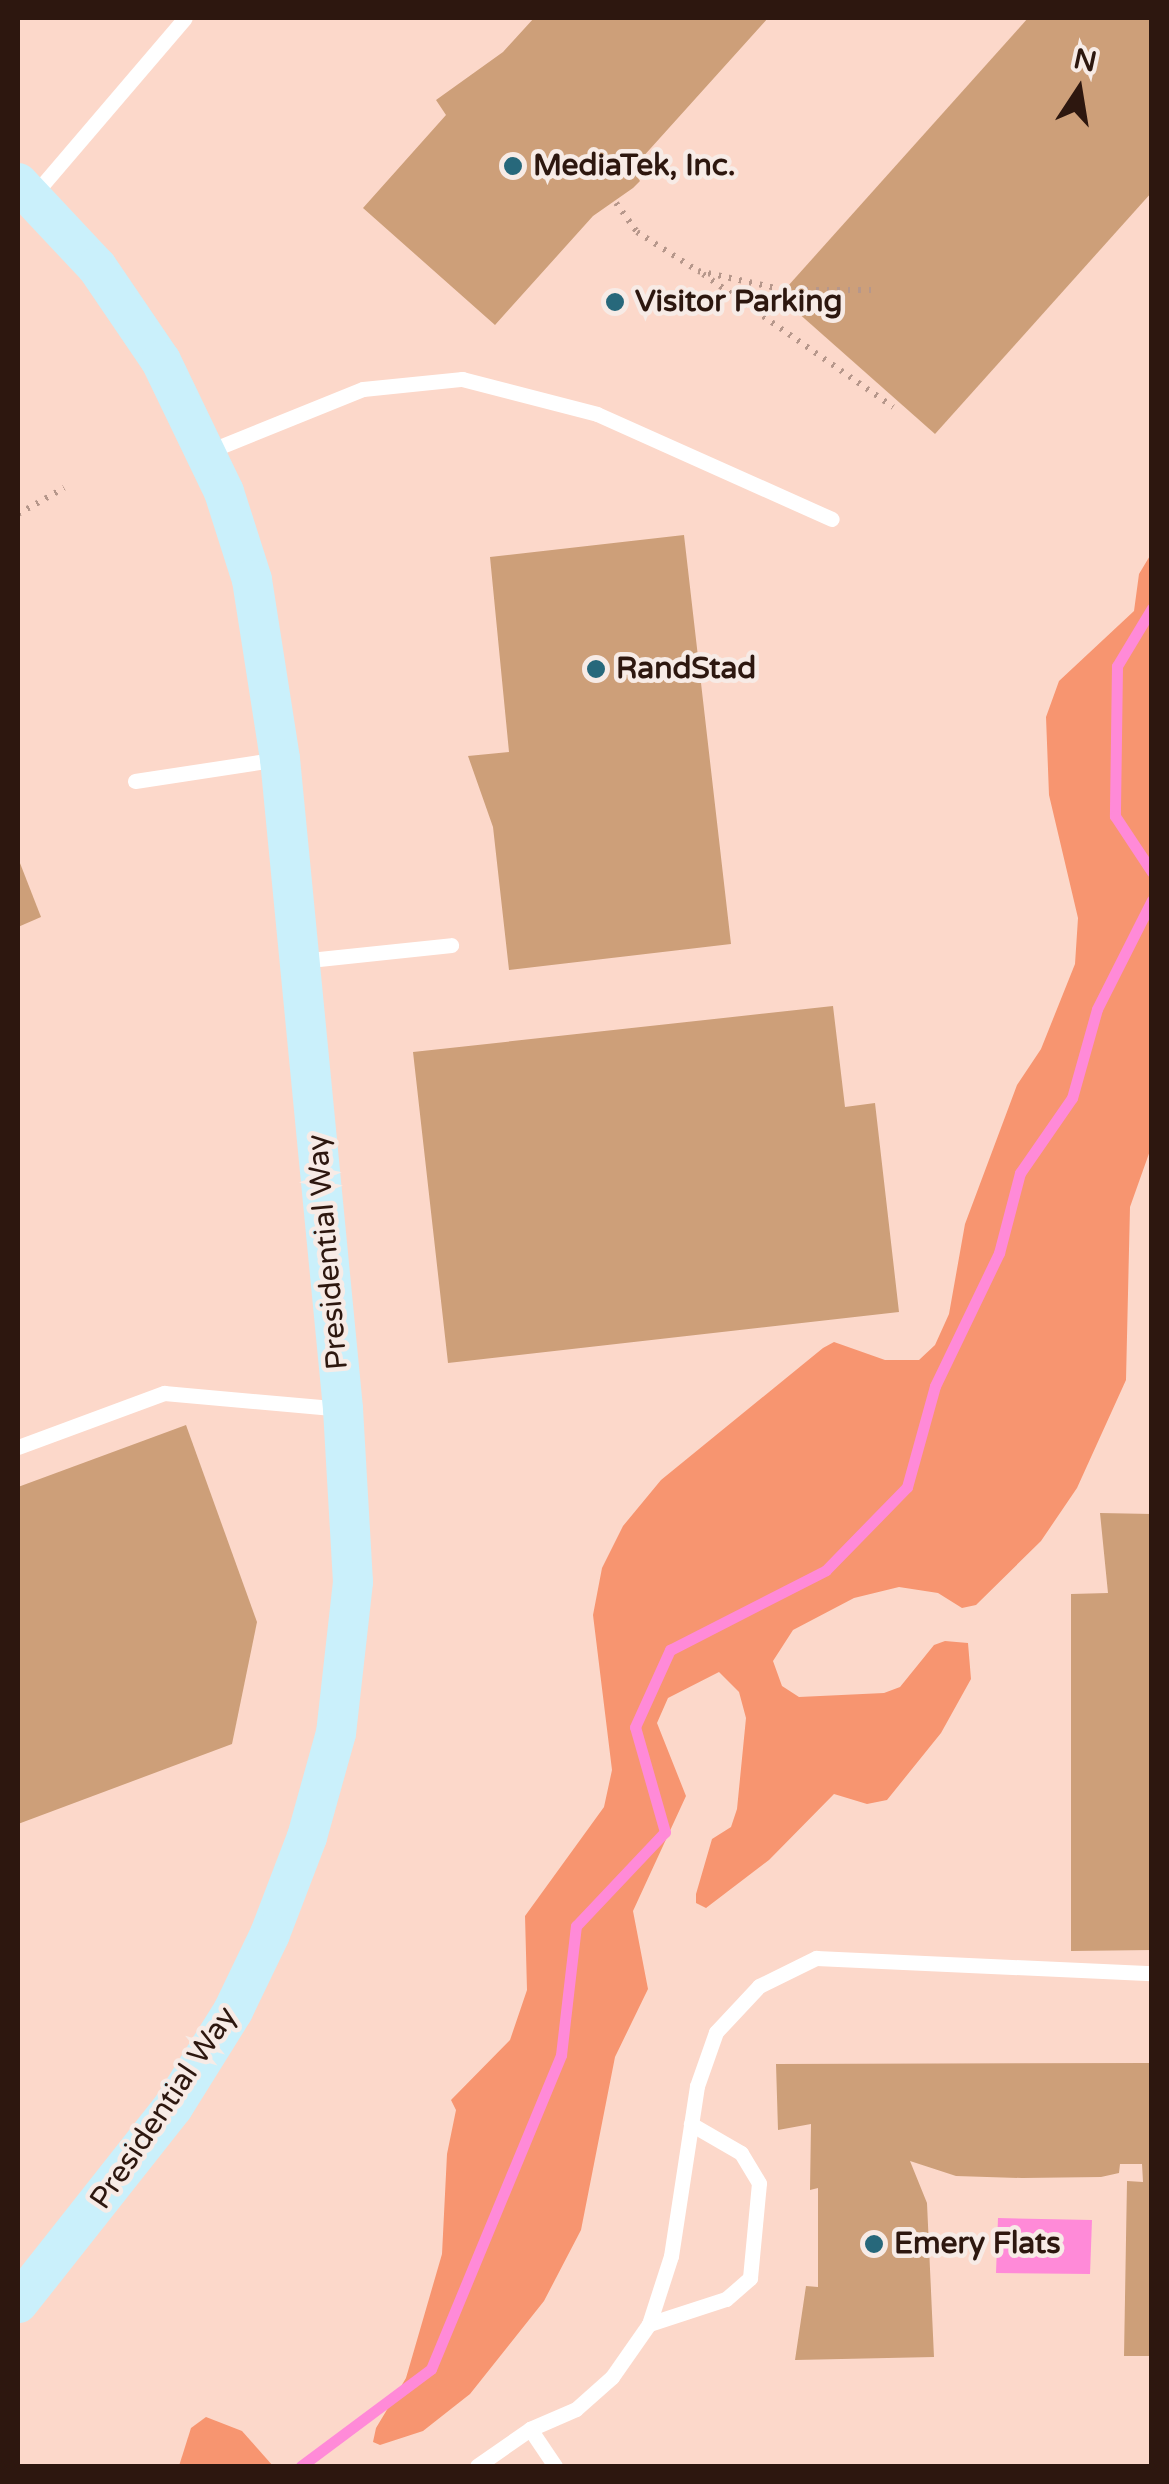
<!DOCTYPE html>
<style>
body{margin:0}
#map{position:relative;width:1169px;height:2484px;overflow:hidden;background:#fcd8ca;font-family:"Varela Round",sans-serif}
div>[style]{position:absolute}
.green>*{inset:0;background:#f79570}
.water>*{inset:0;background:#ff8ad8}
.stream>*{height:11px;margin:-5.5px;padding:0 5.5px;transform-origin:5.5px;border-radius:5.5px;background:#ff8ad8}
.building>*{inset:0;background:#cd9f79}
.path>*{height:6px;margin-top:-3px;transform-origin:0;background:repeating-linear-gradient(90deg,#b6978b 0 2.5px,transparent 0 10.5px)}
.lane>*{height:15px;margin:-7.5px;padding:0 7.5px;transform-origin:7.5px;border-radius:7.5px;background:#fff}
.secondary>*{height:40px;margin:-20px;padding:0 20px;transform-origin:20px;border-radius:20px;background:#caf0fb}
.dots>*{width:28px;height:28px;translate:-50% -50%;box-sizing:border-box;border:5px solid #f7ebe6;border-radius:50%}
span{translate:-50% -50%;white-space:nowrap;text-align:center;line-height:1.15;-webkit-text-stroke:9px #f7ebe6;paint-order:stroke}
.poi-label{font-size:30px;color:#2d170f;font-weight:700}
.left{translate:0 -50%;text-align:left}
.street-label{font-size:30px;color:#2d170f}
.frame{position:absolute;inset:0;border:20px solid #2d170f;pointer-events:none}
.north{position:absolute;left:1029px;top:40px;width:100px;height:100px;-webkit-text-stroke:8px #f7ebe6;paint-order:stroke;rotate:12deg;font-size:28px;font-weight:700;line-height:40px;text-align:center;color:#2d170f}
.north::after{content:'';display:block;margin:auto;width:35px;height:45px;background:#2d170f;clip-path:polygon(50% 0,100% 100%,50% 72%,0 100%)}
</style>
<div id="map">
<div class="green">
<i style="clip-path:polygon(1151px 554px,1152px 1145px,1130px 1207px,1126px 1380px,1077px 1488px,1041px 1541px,976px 1605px,962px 1608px,938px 1593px,899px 1587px,854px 1598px,793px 1630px,773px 1661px,782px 1686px,799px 1697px,884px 1693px,900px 1687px,934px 1645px,945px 1641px,968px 1643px,971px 1679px,941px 1733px,887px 1800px,867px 1804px,834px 1794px,769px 1860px,706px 1908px,696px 1903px,696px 1894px,712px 1839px,731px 1827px,737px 1809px,746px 1718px,739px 1692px,719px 1672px,668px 1698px,657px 1723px,686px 1796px,633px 1911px,648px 1989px,615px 2057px,581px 2230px,544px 2301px,470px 2394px,423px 2431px,380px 2445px,373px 2442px,376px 2428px,406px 2378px,442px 2254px,447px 2154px,456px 2110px,451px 2100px,510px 2040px,527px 1990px,525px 1916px,604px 1807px,612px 1770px,593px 1615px,602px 1568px,623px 1526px,661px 1480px,823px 1348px,834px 1342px,885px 1360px,919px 1360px,935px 1345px,949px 1314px,965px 1224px,1017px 1085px,1041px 1049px,1075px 964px,1078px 918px,1049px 795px,1046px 717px,1059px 681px,1134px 611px,1139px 574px)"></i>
<i style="clip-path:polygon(206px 2417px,242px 2431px,273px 2466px,179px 2466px,191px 2428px)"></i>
</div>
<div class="water">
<i style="clip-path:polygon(998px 2218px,1092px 2220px,1090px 2274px,996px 2273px)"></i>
</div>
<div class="stream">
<i style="left:1152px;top:608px;width:68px;rotate:121.1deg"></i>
<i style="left:1117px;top:666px;width:150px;rotate:90.8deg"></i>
<i style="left:1115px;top:816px;width:67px;rotate:56.5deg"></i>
<i style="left:301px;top:2466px;width:162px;rotate:-36.7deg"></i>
<i style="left:431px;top:2369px;width:340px;rotate:-67.5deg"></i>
<i style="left:561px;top:2055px;width:130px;rotate:-83.4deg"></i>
<i style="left:576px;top:1926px;width:129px;rotate:-46.6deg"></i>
<i style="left:665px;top:1832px;width:109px;rotate:-105.9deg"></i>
<i style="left:635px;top:1727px;width:85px;rotate:-65.6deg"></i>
<i style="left:670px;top:1650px;width:175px;rotate:-27.1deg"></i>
<i style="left:826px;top:1570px;width:116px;rotate:-45.7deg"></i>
<i style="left:907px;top:1487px;width:105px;rotate:-74.5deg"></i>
<i style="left:935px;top:1386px;width:148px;rotate:-64.3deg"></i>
<i style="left:999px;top:1253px;width:83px;rotate:-75.3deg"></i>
<i style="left:1020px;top:1173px;width:91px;rotate:-55.3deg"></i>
<i style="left:1072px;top:1098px;width:92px;rotate:-74.3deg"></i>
<i style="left:1097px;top:1009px;width:122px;rotate:-63.2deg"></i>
</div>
<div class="building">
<i style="clip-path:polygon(534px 18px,768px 18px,632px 169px,640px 181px,633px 188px,593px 216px,495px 325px,363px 208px,446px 115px,436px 100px,503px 52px)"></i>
<i style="clip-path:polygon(1028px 18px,1152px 18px,1152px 192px,935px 434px,779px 296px)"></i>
<i style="clip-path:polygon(684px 535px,731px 944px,509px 970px,493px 827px,468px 756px,509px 752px,490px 557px)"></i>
<i style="clip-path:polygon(18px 858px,41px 917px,18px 927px)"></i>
<i style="clip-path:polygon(833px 1006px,845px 1107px,875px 1103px,899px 1312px,448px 1363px,413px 1052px)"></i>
<i style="clip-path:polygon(186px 1425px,257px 1622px,232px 1744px,18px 1824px,18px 1487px)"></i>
<i style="clip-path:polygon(1100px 1513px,1152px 1514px,1152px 1950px,1071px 1951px,1071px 1594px,1108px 1593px)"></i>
<i style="clip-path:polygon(1152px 2063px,1152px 2356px,1124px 2356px,1127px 2181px,1143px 2182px,1142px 2164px,1120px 2164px,1119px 2173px,1101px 2177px,1022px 2178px,956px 2176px,910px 2161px,927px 2203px,934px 2357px,795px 2360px,806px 2286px,818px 2287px,818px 2188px,810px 2190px,811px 2124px,778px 2130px,776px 2064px)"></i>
</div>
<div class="path">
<i style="left:616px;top:203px;width:36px;rotate:54deg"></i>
<i style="left:637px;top:232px;width:72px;rotate:32.6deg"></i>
<i style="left:698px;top:271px;width:89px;rotate:12.3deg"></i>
<i style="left:785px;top:290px;width:87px"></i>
<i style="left:703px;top:274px;width:232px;rotate:35deg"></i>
<i style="left:18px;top:514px;width:53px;rotate:-29.5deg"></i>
</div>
<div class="lane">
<i style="left:32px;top:197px;width:235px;rotate:-49.5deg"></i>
<i style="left:207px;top:452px;width:168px;rotate:-22deg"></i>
<i style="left:363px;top:389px;width:100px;rotate:-5.8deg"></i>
<i style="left:462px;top:379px;width:139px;rotate:14.5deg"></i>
<i style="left:597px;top:414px;width:257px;rotate:24.1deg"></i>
<i style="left:135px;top:781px;width:146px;rotate:-8.7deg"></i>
<i style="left:300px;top:961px;width:152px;rotate:-6deg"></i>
<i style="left:18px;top:1447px;width:156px;rotate:-20.3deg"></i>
<i style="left:164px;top:1393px;width:180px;rotate:5.1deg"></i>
<i style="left:649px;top:2324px;width:81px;rotate:-18deg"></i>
<i style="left:726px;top:2299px;width:32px;rotate:-41deg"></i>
<i style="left:750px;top:2278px;width:95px;rotate:-84.6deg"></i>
<i style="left:759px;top:2183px;width:35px;rotate:-121deg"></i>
<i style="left:741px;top:2153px;width:58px;rotate:-149.9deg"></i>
<i style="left:530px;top:2429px;width:45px;rotate:56deg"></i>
<i style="left:477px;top:2466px;width:65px;rotate:-34.9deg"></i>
<i style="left:530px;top:2429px;width:50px;rotate:-23.5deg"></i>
<i style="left:576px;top:2409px;width:48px;rotate:-41.6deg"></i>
<i style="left:612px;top:2377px;width:65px;rotate:-55.1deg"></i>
<i style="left:649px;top:2324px;width:71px;rotate:-72.1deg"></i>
<i style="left:671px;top:2256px;width:172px;rotate:-81.3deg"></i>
<i style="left:697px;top:2086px;width:57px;rotate:-70.6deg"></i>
<i style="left:716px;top:2032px;width:63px;rotate:-46.9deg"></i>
<i style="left:759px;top:1986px;width:64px;rotate:-26.2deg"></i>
<i style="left:816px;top:1958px;width:336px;rotate:2.6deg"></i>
</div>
<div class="secondary">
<i style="left:18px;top:183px;width:115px;rotate:46.8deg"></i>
<i style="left:97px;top:267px;width:114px;rotate:55.8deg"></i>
<i style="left:161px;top:361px;width:145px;rotate:64.3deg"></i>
<i style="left:224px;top:492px;width:92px;rotate:72.3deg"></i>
<i style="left:252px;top:580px;width:181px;rotate:81.1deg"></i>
<i style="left:280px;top:759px;width:653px;rotate:84.46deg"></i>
<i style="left:343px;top:1409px;width:173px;rotate:86.7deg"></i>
<i style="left:353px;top:1582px;width:152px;rotate:96.4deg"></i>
<i style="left:336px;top:1733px;width:108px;rotate:105.6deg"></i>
<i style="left:307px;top:1837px;width:104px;rotate:110.9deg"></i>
<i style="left:270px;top:1934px;width:85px;rotate:115.7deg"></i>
<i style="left:233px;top:2011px;width:113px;rotate:122deg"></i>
<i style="left:173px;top:2107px;width:250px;rotate:128.3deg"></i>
</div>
<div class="dots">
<i style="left:513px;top:166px;background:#27687b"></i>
<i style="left:615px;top:302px;background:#27687b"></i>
<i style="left:596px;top:669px;background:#27687b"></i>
<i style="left:874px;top:2244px;background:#27687b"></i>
</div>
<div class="poi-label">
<span class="left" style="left:533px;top:166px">MediaTek, Inc.</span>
<span class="left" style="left:635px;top:302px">Visitor Parking</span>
<span class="left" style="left:616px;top:669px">RandStad</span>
<span class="left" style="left:894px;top:2244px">Emery Flats</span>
</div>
<div class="street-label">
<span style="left:328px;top:1252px;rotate:-95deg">Presidential Way</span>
<span style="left:164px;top:2108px;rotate:-56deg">Presidential Way</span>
</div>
<div class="frame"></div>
<div class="north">N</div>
</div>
